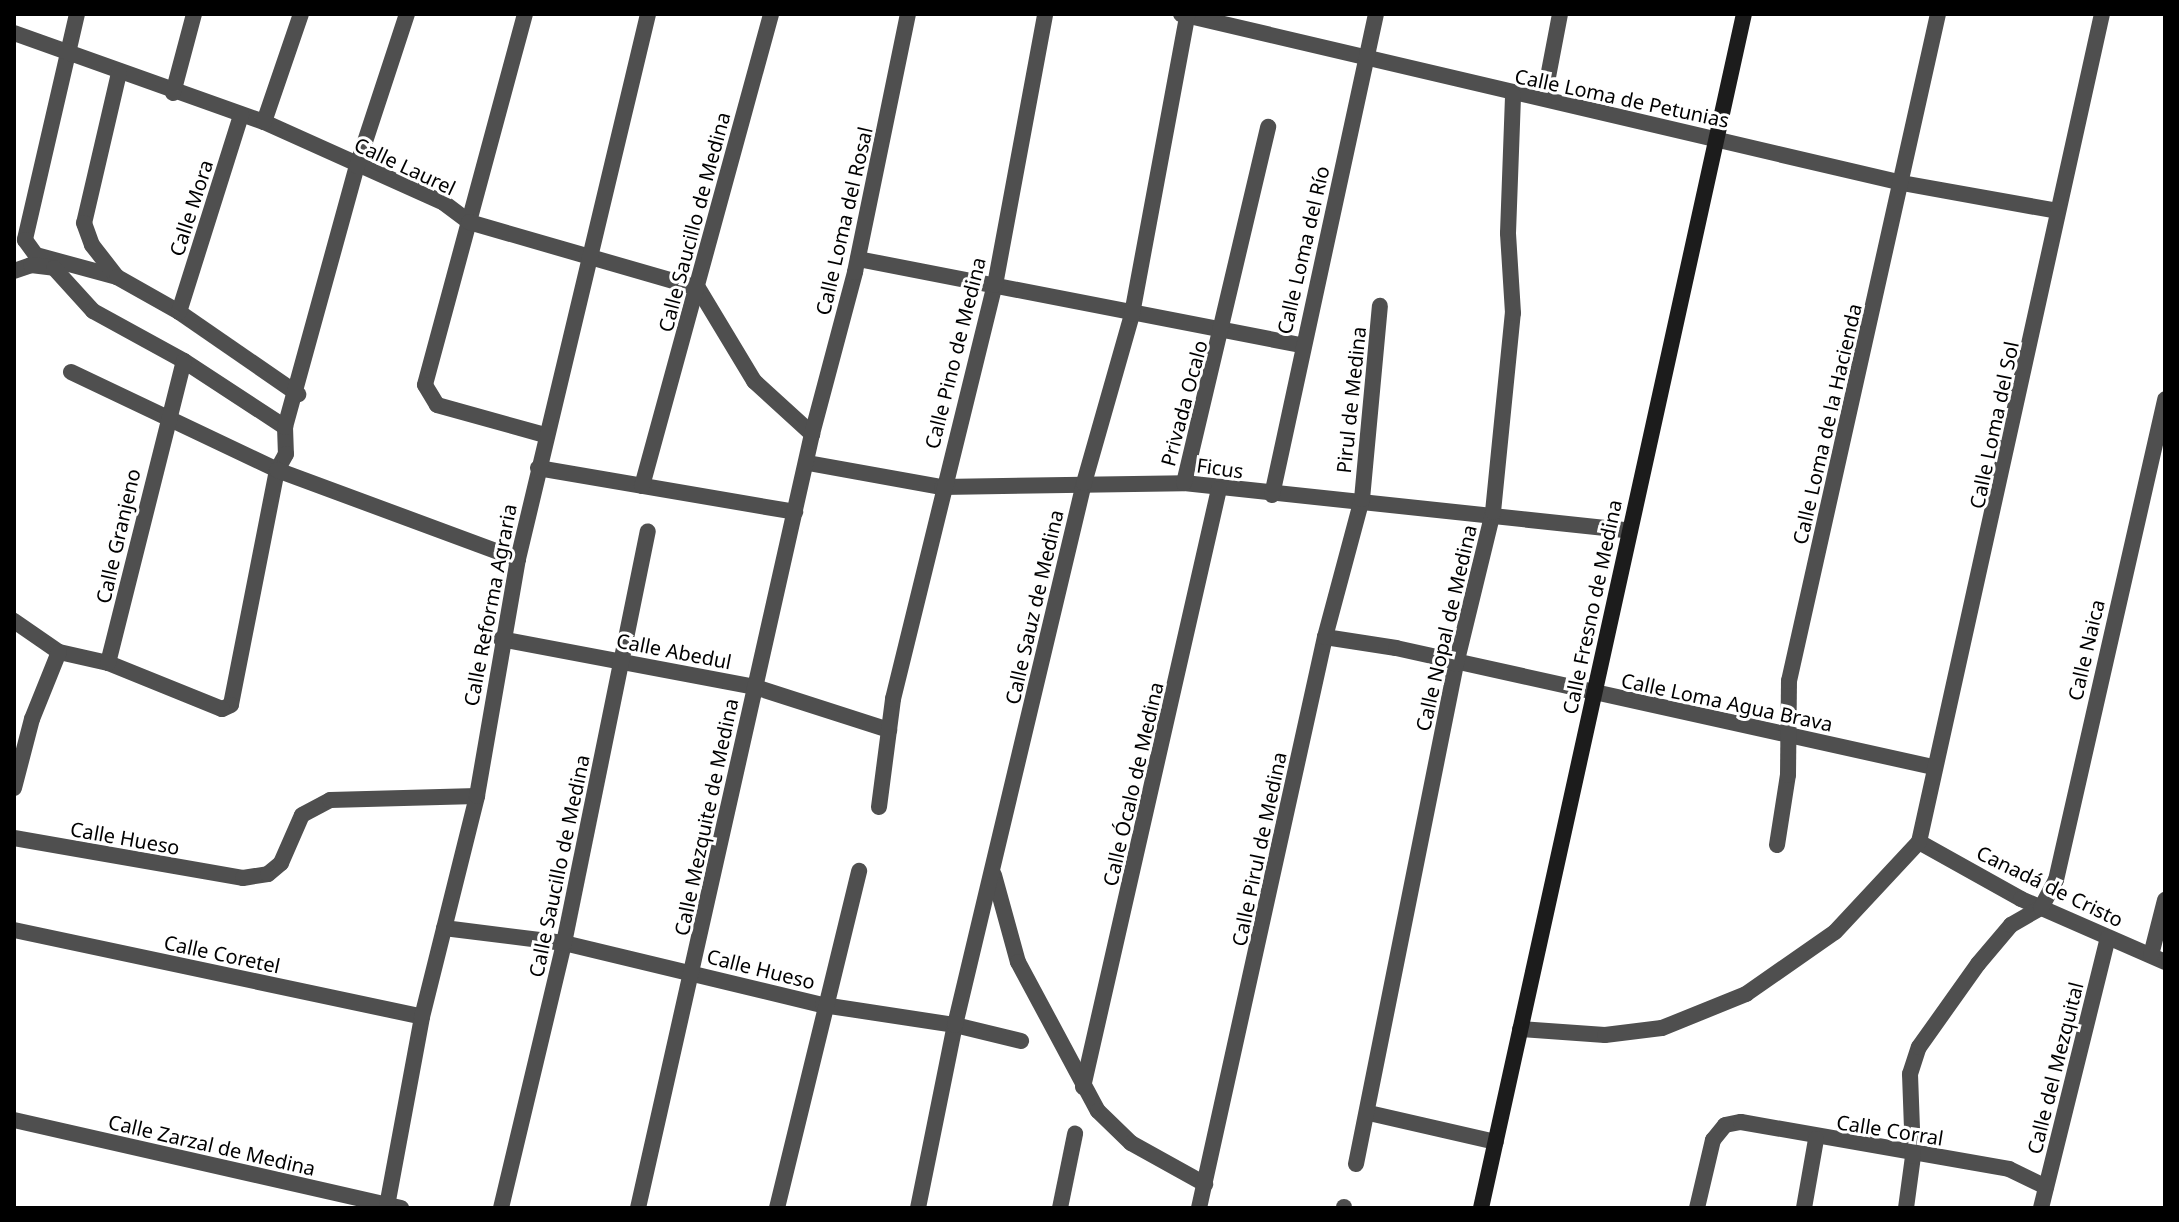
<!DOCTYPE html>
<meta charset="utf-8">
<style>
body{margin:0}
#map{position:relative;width:2179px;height:1222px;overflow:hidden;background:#fff;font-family:"Noto Sans",sans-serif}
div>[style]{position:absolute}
.street>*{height:16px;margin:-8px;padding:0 8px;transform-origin:8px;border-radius:8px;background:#4f4f4f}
.secondary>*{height:16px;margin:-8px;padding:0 8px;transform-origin:8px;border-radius:8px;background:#1c1c1c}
span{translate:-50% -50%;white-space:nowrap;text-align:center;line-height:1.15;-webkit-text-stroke:6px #fff;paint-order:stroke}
.street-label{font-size:20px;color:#000}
.frame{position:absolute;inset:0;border:16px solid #000;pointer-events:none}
</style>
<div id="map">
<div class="street">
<i style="left:77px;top:14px;width:232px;rotate:103deg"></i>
<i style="left:25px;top:240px;width:19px;rotate:54deg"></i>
<i style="left:36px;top:255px;width:84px;rotate:15.2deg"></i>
<i style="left:525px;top:14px;width:384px;rotate:105.1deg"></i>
<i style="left:425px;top:385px;width:23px;rotate:59deg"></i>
<i style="left:437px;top:405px;width:112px;rotate:15.5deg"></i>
<i style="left:1181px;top:14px;width:741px;rotate:13.19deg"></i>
<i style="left:1902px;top:183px;width:158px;rotate:10.2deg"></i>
<i style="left:14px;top:33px;width:265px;rotate:19.6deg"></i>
<i style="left:264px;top:122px;width:197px;rotate:24.2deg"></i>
<i style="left:444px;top:203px;width:31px;rotate:37deg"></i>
<i style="left:469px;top:222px;width:238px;rotate:16.1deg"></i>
<i style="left:698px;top:288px;width:109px;rotate:58.9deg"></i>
<i style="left:754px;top:381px;width:79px;rotate:42.4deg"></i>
<i style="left:119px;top:73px;width:154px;rotate:103.1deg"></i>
<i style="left:84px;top:223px;width:23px;rotate:70deg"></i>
<i style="left:92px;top:245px;width:41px;rotate:52deg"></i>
<i style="left:117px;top:277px;width:71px;rotate:29.4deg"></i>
<i style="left:179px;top:312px;width:145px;rotate:34.6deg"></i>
<i style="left:173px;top:93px;width:82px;rotate:-75.1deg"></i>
<i style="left:1544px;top:98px;width:86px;rotate:-79.2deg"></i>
<i style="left:264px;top:122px;width:114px;rotate:-71.1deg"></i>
<i style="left:858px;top:259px;width:452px;rotate:11deg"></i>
<i style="left:14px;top:271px;width:18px;rotate:-19deg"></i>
<i style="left:31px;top:265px;width:23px;rotate:7deg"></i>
<i style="left:54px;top:268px;width:58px;rotate:47.8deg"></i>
<i style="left:93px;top:311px;width:104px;rotate:28.8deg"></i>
<i style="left:184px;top:361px;width:121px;rotate:33.2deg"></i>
<i style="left:285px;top:427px;width:27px;rotate:88deg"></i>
<i style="left:286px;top:454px;width:18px;rotate:119deg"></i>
<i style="left:277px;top:470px;width:239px;rotate:101.1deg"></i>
<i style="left:231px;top:705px;width:10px;rotate:156deg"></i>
<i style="left:222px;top:709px;width:123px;rotate:-158deg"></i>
<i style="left:108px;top:663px;width:50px;rotate:-167.3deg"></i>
<i style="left:59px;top:652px;width:55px;rotate:-145.4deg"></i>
<i style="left:179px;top:312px;width:207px;rotate:-72.5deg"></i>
<i style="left:71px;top:372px;width:228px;rotate:25.4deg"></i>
<i style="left:277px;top:470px;width:257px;rotate:20.3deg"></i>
<i style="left:285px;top:427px;width:271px;rotate:-74.6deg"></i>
<i style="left:357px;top:166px;width:160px;rotate:-71.8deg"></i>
<i style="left:808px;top:463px;width:136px;rotate:10.2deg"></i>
<i style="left:942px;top:487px;width:242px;rotate:-0.9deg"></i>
<i style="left:1184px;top:483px;width:445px;rotate:6.1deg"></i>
<i style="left:538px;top:468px;width:261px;rotate:9.7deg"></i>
<i style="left:1184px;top:483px;width:366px;rotate:-76.7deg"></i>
<i style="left:642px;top:486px;width:489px;rotate:-74.7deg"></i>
<i style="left:1272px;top:495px;width:492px;rotate:-77.8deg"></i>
<i style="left:1325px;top:637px;width:72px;rotate:8.8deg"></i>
<i style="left:1396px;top:648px;width:550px;rotate:12.49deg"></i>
<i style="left:501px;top:639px;width:258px;rotate:10.7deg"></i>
<i style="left:755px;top:687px;width:141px;rotate:17.8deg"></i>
<i style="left:108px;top:663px;width:311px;rotate:-75.9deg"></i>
<i style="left:14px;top:788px;width:71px;rotate:-75.4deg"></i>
<i style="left:32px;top:719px;width:72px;rotate:-68.1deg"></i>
<i style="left:879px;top:807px;width:109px;rotate:-82.6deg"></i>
<i style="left:893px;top:699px;width:426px;rotate:-76.2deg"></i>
<i style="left:995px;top:285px;width:276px;rotate:-79.5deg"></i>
<i style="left:14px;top:838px;width:232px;rotate:9.9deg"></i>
<i style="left:243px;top:878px;width:25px;rotate:-9deg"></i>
<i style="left:268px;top:874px;width:17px;rotate:-40deg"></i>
<i style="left:281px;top:863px;width:52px;rotate:-66.4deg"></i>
<i style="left:302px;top:815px;width:32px;rotate:-28deg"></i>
<i style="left:330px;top:800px;width:147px;rotate:-1.6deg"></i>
<i style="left:1919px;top:842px;width:848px;rotate:-77.54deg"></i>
<i style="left:1919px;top:842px;width:117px;rotate:29.2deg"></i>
<i style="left:2021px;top:899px;width:157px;rotate:23.6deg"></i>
<i style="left:1777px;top:845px;width:71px;rotate:-81.1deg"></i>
<i style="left:1788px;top:775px;width:94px;rotate:-89.4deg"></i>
<i style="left:1789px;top:681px;width:683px;rotate:-77.41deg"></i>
<i style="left:994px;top:875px;width:90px;rotate:74.6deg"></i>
<i style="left:1018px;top:962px;width:169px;rotate:61.8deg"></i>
<i style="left:1098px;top:1111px;width:46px;rotate:44.1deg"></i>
<i style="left:1131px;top:1143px;width:85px;rotate:29deg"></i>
<i style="left:444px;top:928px;width:121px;rotate:7.1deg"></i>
<i style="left:564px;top:943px;width:266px;rotate:13.5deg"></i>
<i style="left:823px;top:1005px;width:134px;rotate:8.6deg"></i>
<i style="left:955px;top:1025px;width:68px;rotate:13.6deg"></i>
<i style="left:14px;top:930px;width:417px;rotate:12deg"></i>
<i style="left:2151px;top:955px;width:57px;rotate:-75.7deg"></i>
<i style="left:1520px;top:1029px;width:85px;rotate:4deg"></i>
<i style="left:1605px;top:1035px;width:57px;rotate:-7deg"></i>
<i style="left:1662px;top:1028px;width:91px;rotate:-22deg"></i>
<i style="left:1746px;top:994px;width:108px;rotate:-34.9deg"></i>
<i style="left:1835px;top:932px;width:123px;rotate:-47deg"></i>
<i style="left:1083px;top:1087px;width:613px;rotate:-77.19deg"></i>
<i style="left:1369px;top:1113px;width:130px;rotate:12.9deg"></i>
<i style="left:14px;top:1120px;width:397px;rotate:12.8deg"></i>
<i style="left:1356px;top:1164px;width:510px;rotate:-78.69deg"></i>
<i style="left:1456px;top:664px;width:156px;rotate:-76.3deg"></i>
<i style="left:1493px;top:512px;width:200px;rotate:-84.3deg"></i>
<i style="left:1513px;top:313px;width:80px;rotate:-93.6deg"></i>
<i style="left:1508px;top:233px;width:138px;rotate:-87.9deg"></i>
<i style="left:387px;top:1206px;width:192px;rotate:-79.5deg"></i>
<i style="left:422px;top:1017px;width:228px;rotate:-76deg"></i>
<i style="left:477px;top:796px;width:241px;rotate:-80.2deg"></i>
<i style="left:518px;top:559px;width:560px;rotate:-76.58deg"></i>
<i style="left:501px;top:1208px;width:272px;rotate:-76.6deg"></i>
<i style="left:564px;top:943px;width:420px;rotate:-78.5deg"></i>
<i style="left:638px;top:1208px;width:793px;rotate:-77.33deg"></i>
<i style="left:812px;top:434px;width:168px;rotate:-75.1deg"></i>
<i style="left:855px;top:272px;width:263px;rotate:-78.4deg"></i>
<i style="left:777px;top:1208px;width:347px;rotate:-76.3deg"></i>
<i style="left:918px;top:1208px;width:187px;rotate:-78.6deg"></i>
<i style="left:955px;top:1025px;width:557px;rotate:-76.61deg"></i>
<i style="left:1084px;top:483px;width:176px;rotate:-74.1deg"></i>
<i style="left:1132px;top:314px;width:303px;rotate:-79.5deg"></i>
<i style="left:1060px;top:1208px;width:76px;rotate:-78.5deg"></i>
<i style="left:1199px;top:1208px;width:585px;rotate:-77.56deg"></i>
<i style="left:1325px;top:637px;width:143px;rotate:-75deg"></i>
<i style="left:1362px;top:499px;width:194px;rotate:-84.7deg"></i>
<i style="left:1344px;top:1208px;width:1px;rotate:-90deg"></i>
<i style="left:1697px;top:1208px;width:70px;rotate:-76.8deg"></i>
<i style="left:1713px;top:1140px;width:19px;rotate:-51deg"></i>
<i style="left:1725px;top:1125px;width:16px;rotate:-11deg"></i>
<i style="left:1741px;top:1122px;width:272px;rotate:9.9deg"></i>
<i style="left:2009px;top:1169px;width:41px;rotate:25.9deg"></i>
<i style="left:1804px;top:1208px;width:70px;rotate:-80.1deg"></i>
<i style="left:1906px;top:1208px;width:52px;rotate:-82.3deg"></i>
<i style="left:1913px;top:1156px;width:82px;rotate:-92.1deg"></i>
<i style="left:1910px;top:1074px;width:28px;rotate:-72deg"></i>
<i style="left:1919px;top:1047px;width:102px;rotate:-54.6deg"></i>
<i style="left:1978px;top:964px;width:51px;rotate:-49.8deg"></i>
<i style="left:2011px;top:925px;width:34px;rotate:-30deg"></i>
<i style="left:2041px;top:908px;width:32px;rotate:-62deg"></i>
<i style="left:2056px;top:880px;width:493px;rotate:-77.2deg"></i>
<i style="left:2041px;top:1208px;width:278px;rotate:-76.1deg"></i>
</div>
<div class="secondary">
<i style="left:1481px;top:1208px;width:1223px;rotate:-77.58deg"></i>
</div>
<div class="street-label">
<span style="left:1622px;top:98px;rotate:12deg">Calle Loma de Petunias</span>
<span style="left:405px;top:166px;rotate:25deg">Calle Laurel</span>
<span style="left:191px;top:208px;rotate:-72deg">Calle Mora</span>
<span style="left:844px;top:221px;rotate:-77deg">Calle Loma del Rosal</span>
<span style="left:694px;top:222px;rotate:-75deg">Calle Saucillo de Medina</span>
<span style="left:1303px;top:250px;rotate:-77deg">Calle Loma del Río</span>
<span style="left:955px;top:353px;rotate:-76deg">Calle Pino de Medina</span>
<span style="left:1351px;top:400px;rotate:-84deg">Pirul de Medina</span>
<span style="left:1184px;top:403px;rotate:-75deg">Privada Ocalo</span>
<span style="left:1827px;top:424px;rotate:-77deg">Calle Loma de la Hacienda</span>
<span style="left:1994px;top:425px;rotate:-78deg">Calle Loma del Sol</span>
<span style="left:1220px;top:468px;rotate:8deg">Ficus</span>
<span style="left:118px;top:536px;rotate:-77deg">Calle Granjeno</span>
<span style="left:490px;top:605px;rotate:-79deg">Calle Reforma Agraria</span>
<span style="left:1034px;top:607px;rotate:-77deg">Calle Sauz de Medina</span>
<span style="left:1592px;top:607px;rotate:-78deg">Calle Fresno de Medina</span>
<span style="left:1446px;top:628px;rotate:-77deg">Calle Nopal de Medina</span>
<span style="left:2086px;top:650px;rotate:-77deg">Calle Naica</span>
<span style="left:674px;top:651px;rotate:11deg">Calle Abedul</span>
<span style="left:1727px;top:702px;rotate:12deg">Calle Loma Agua Brava</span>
<span style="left:1133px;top:784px;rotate:-77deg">Calle Ócalo de Medina</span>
<span style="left:706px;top:817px;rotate:-78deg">Calle Mezquite de Medina</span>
<span style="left:125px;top:838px;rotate:10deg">Calle Hueso</span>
<span style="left:1259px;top:849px;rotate:-78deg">Calle Pirul de Medina</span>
<span style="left:559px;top:866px;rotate:-78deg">Calle Saucillo de Medina</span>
<span style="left:2050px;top:886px;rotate:26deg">Canadá de Cristo</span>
<span style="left:222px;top:954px;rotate:12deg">Calle Coretel</span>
<span style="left:761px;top:969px;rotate:14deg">Calle Hueso</span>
<span style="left:2055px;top:1068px;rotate:-76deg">Calle del Mezquital</span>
<span style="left:1890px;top:1130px;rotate:9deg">Calle Corral</span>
<span style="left:212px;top:1145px;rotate:13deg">Calle Zarzal de Medina</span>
</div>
<div class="frame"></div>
</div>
